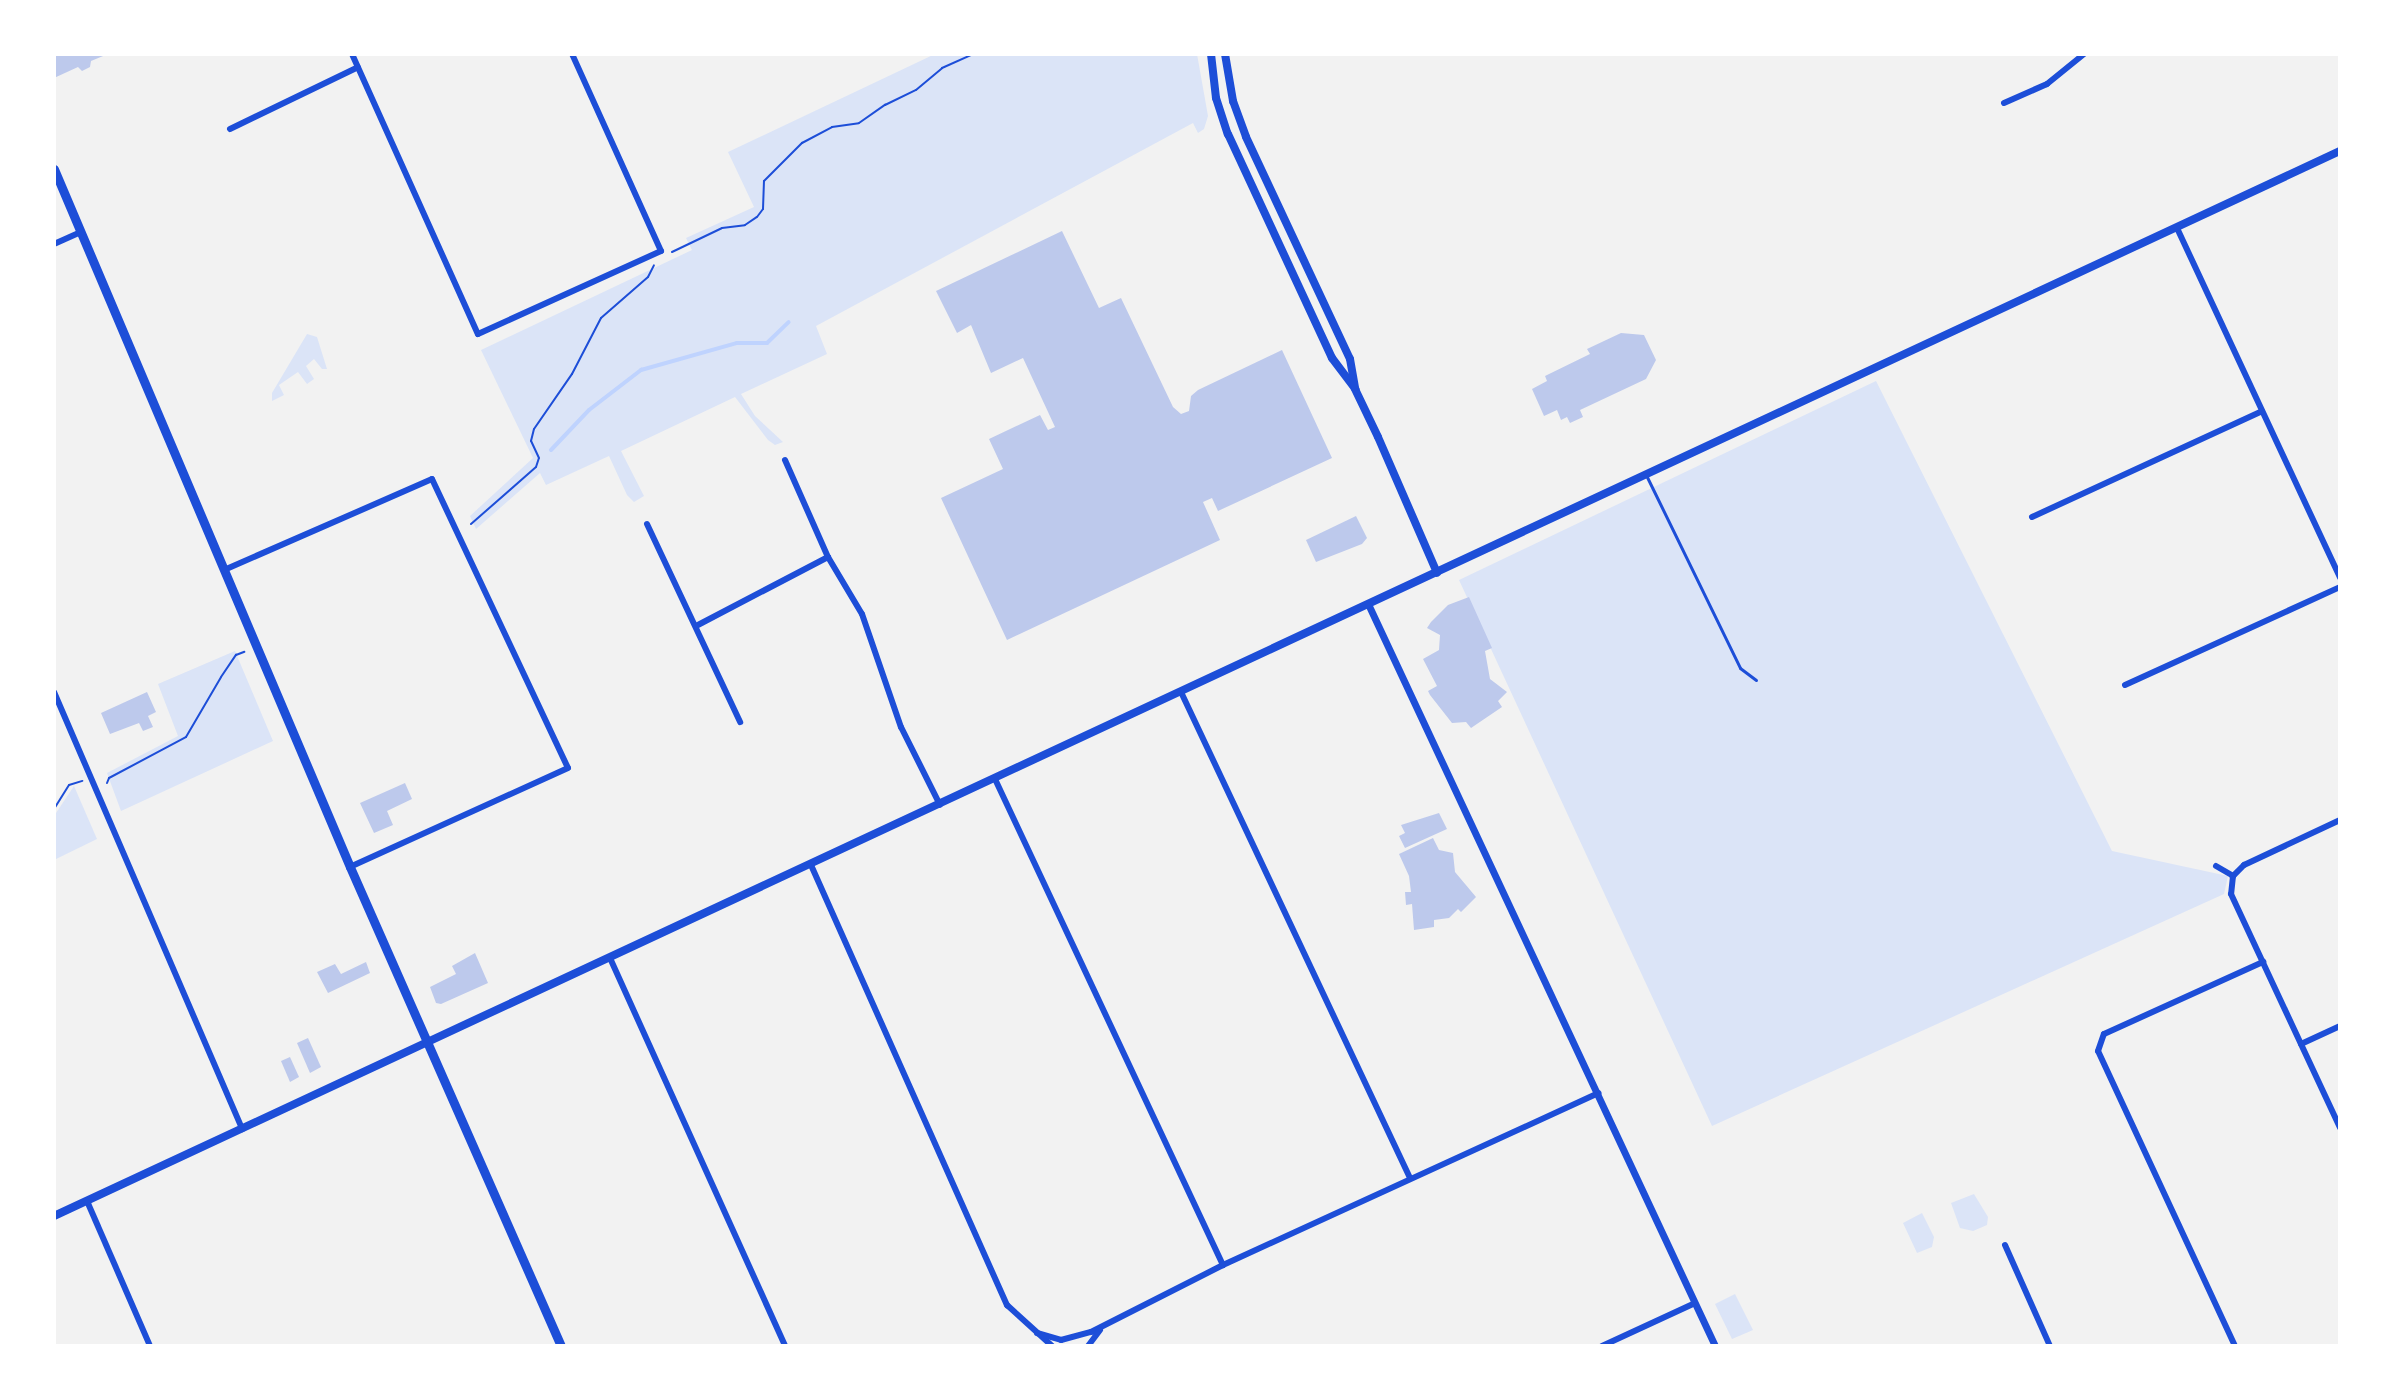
<!DOCTYPE html>
<style>
body{margin:0}
#map{position:relative;width:2394px;height:1400px;overflow:hidden;background:#f2f2f2;font-family:Roboto,sans-serif}
div>[style]{position:absolute}
.green>*{inset:0;background:#dbe4f7}
.stream>*{height:4px;margin:-2px;padding:0 2px;transform-origin:2px;border-radius:2px;background:#bfd3fe}
.building>*{inset:0;background:#bdc9ec}
.path>*{height:2px;margin:-1px;padding:0 1px;transform-origin:1px;border-radius:1px;background:#1d4ed8}
.service>*{height:3px;margin:-1.5px;padding:0 1.5px;transform-origin:1.5px;border-radius:1.5px;background:#1d4ed8}
.minor>*{height:6px;margin:-3px;padding:0 3px;transform-origin:3px;border-radius:3px;background:#1d4ed8}
.tertiary>*{height:7px;margin:-3.5px;padding:0 3.5px;transform-origin:3.5px;border-radius:3.5px;background:#1d4ed8}
.secondary>*{height:8px;margin:-4px;padding:0 4px;transform-origin:4px;border-radius:4px;background:#1d4ed8}
.primary>*{height:9px;margin:-4.5px;padding:0 4.5px;transform-origin:4.5px;border-radius:4.5px;background:#1d4ed8}
span{translate:-50% -50%;white-space:nowrap;text-align:center;line-height:1.15;-webkit-text-stroke:8px #fff;paint-order:stroke}
.frame{position:absolute;inset:0;border:56px solid #fff;pointer-events:none}
</style>
<div id="map">
<div class="green">
<i style="clip-path:polygon(935px 54px,1197px 54px,1208px 116px,1204px 129px,1198px 133px,1193px 123px,816px 326px,827px 354px,741px 394px,755px 416px,783px 442px,775px 445px,768px 440px,735px 397px,621px 451px,644px 496px,634px 502px,627px 495px,609px 456px,546px 485px,540px 473px,476px 529px,470px 516px,533px 458px,481px 350px,692px 250px,686px 238px,754px 207px,728px 152px)"></i>
<i style="clip-path:polygon(307px 334px,317px 337px,327px 369px,322px 369px,314px 359px,306px 366px,314px 379px,307px 384px,298px 372px,279px 385px,284px 395px,272px 401px,272px 393px)"></i>
<i style="clip-path:polygon(1876px 381px,2112px 851px,2228px 876px,2224px 894px,1712px 1126px,1459px 580px)"></i>
<i style="clip-path:polygon(235px 651px,273px 741px,121px 811px,107px 773px,178px 736px,158px 684px)"></i>
<i style="clip-path:polygon(74px 786px,97px 839px,54px 860px,54px 816px)"></i>
<i style="clip-path:polygon(1974px 1194px,1988px 1217px,1987px 1225px,1973px 1231px,1960px 1228px,1951px 1203px)"></i>
<i style="clip-path:polygon(1922px 1213px,1934px 1237px,1932px 1247px,1917px 1253px,1903px 1223px)"></i>
<i style="clip-path:polygon(1735px 1294px,1753px 1330px,1732px 1339px,1715px 1304px)"></i>
</div>
<div class="stream">
<i style="left:551px;top:450px;width:55px;rotate:-46.5deg"></i>
<i style="left:589px;top:410px;width:66px;rotate:-37.6deg"></i>
<i style="left:641px;top:370px;width:100px;rotate:-15.7deg"></i>
<i style="left:737px;top:343px;width:30px"></i>
<i style="left:767px;top:343px;width:30px;rotate:-44deg"></i>
</div>
<div class="building">
<i style="clip-path:polygon(54px 54px,108px 54px,91px 61px,90px 67px,82px 71px,78px 67px,54px 78px)"></i>
<i style="clip-path:polygon(1062px 231px,1099px 308px,1121px 298px,1173px 407px,1181px 414px,1189px 411px,1191px 396px,1198px 390px,1282px 350px,1332px 458px,1218px 511px,1212px 498px,1203px 502px,1220px 540px,1007px 640px,941px 498px,1003px 469px,989px 439px,1040px 415px,1048px 430px,1055px 427px,1023px 358px,991px 373px,971px 325px,957px 333px,936px 291px)"></i>
<i style="clip-path:polygon(1621px 333px,1644px 335px,1656px 360px,1646px 379px,1580px 410px,1583px 417px,1570px 423px,1567px 417px,1561px 420px,1557px 410px,1544px 416px,1532px 389px,1547px 381px,1545px 376px,1590px 354px,1587px 349px)"></i>
<i style="clip-path:polygon(1356px 516px,1367px 538px,1362px 544px,1316px 562px,1306px 540px)"></i>
<i style="clip-path:polygon(1469px 597px,1492px 648px,1485px 651px,1490px 679px,1507px 692px,1498px 701px,1502px 707px,1471px 728px,1466px 722px,1452px 723px,1430px 695px,1428px 691px,1437px 686px,1423px 659px,1439px 650px,1440px 635px,1427px 628px,1431px 622px,1448px 605px)"></i>
<i style="clip-path:polygon(147px 692px,156px 712px,148px 716px,153px 727px,143px 731px,139px 723px,110px 734px,101px 713px)"></i>
<i style="clip-path:polygon(405px 783px,412px 799px,387px 811px,393px 825px,374px 833px,360px 803px)"></i>
<i style="clip-path:polygon(1439px 813px,1447px 829px,1405px 848px,1399px 836px,1405px 833px,1401px 825px)"></i>
<i style="clip-path:polygon(1433px 838px,1439px 850px,1453px 853px,1455px 872px,1476px 897px,1461px 912px,1458px 909px,1449px 918px,1434px 920px,1434px 927px,1414px 930px,1412px 904px,1406px 905px,1405px 892px,1411px 892px,1409px 876px,1399px 854px)"></i>
<i style="clip-path:polygon(475px 953px,488px 983px,441px 1004px,436px 1003px,430px 987px,456px 974px,452px 966px)"></i>
<i style="clip-path:polygon(366px 962px,370px 973px,328px 993px,317px 972px,335px 964px,341px 974px)"></i>
<i style="clip-path:polygon(308px 1038px,321px 1067px,310px 1073px,297px 1043px)"></i>
<i style="clip-path:polygon(290px 1057px,299px 1077px,290px 1082px,281px 1061px)"></i>
</div>
<div class="path">
<i style="left:672px;top:252px;width:55px;rotate:-25.6deg"></i>
<i style="left:722px;top:228px;width:23px;rotate:-7deg"></i>
<i style="left:745px;top:225px;width:14px;rotate:-34deg"></i>
<i style="left:757px;top:217px;width:10px;rotate:-53deg"></i>
<i style="left:763px;top:209px;width:28px;rotate:-88deg"></i>
<i style="left:764px;top:181px;width:54px;rotate:-45deg"></i>
<i style="left:802px;top:143px;width:34px;rotate:-28deg"></i>
<i style="left:832px;top:127px;width:27px;rotate:-8deg"></i>
<i style="left:859px;top:123px;width:32px;rotate:-35deg"></i>
<i style="left:885px;top:105px;width:34px;rotate:-26deg"></i>
<i style="left:916px;top:90px;width:34px;rotate:-40deg"></i>
<i style="left:942px;top:68px;width:34px;rotate:-24deg"></i>
<i style="left:471px;top:524px;width:86px;rotate:-41.2deg"></i>
<i style="left:536px;top:467px;width:9px;rotate:-72deg"></i>
<i style="left:539px;top:458px;width:19px;rotate:-115deg"></i>
<i style="left:531px;top:441px;width:12px;rotate:-76deg"></i>
<i style="left:534px;top:429px;width:67px;rotate:-55.4deg"></i>
<i style="left:572px;top:374px;width:63px;rotate:-62.6deg"></i>
<i style="left:601px;top:318px;width:62px;rotate:-41.1deg"></i>
<i style="left:648px;top:277px;width:13px;rotate:-63deg"></i>
<i style="left:107px;top:783px;width:5px;rotate:-68deg"></i>
<i style="left:109px;top:778px;width:87px;rotate:-28deg"></i>
<i style="left:186px;top:737px;width:69px;rotate:-59.7deg"></i>
<i style="left:221px;top:677px;width:27px;rotate:-56deg"></i>
<i style="left:236px;top:655px;width:9px;rotate:-21deg"></i>
<i style="left:54px;top:809px;width:28px;rotate:-58deg"></i>
<i style="left:69px;top:785px;width:14px;rotate:-17deg"></i>
</div>
<div class="service">
<i style="left:1647px;top:477px;width:212px;rotate:64deg"></i>
<i style="left:1740px;top:668px;width:20px;rotate:37deg"></i>
</div>
<div class="minor">
<i style="left:352px;top:54px;width:307px;rotate:65.8deg"></i>
<i style="left:478px;top:334px;width:201px;rotate:-24.4deg"></i>
<i style="left:661px;top:251px;width:216px;rotate:-114.3deg"></i>
<i style="left:2004px;top:103px;width:47px;rotate:-23.8deg"></i>
<i style="left:2047px;top:84px;width:48px;rotate:-39deg"></i>
<i style="left:230px;top:129px;width:142px;rotate:-25.8deg"></i>
<i style="left:2177px;top:228px;width:386px;rotate:65deg"></i>
<i style="left:54px;top:244px;width:30px;rotate:-24deg"></i>
<i style="left:785px;top:460px;width:106px;rotate:66.1deg"></i>
<i style="left:828px;top:557px;width:66px;rotate:59.2deg"></i>
<i style="left:862px;top:614px;width:120px;rotate:71deg"></i>
<i style="left:901px;top:727px;width:87px;rotate:63.4deg"></i>
<i style="left:2032px;top:517px;width:253px;rotate:-24.7deg"></i>
<i style="left:647px;top:524px;width:219px;rotate:64.8deg"></i>
<i style="left:224px;top:570px;width:227px;rotate:-23.6deg"></i>
<i style="left:432px;top:479px;width:319px;rotate:64.8deg"></i>
<i style="left:568px;top:768px;width:239px;rotate:155.6deg"></i>
<i style="left:696px;top:626px;width:149px;rotate:-27.6deg"></i>
<i style="left:2125px;top:685px;width:236px;rotate:-24.5deg"></i>
<i style="left:54px;top:692px;width:476px;rotate:66.7deg"></i>
<i style="left:1181px;top:692px;width:537px;rotate:64.77deg"></i>
<i style="left:995px;top:779px;width:537px;rotate:64.87deg"></i>
<i style="left:2340px;top:820px;width:106px;rotate:154.9deg"></i>
<i style="left:2244px;top:865px;width:16px;rotate:135deg"></i>
<i style="left:2233px;top:876px;width:18px;rotate:96deg"></i>
<i style="left:2231px;top:894px;width:258px;rotate:65deg"></i>
<i style="left:811px;top:865px;width:482px;rotate:66deg"></i>
<i style="left:1007px;top:1305px;width:61px;rotate:42.3deg"></i>
<i style="left:2216px;top:866px;width:20px;rotate:30deg"></i>
<i style="left:610px;top:958px;width:426px;rotate:65.7deg"></i>
<i style="left:2301px;top:1044px;width:43px;rotate:-24.8deg"></i>
<i style="left:87px;top:1201px;width:158px;rotate:66.5deg"></i>
<i style="left:2005px;top:1245px;width:111px;rotate:66deg"></i>
<i style="left:1037px;top:1333px;width:25px;rotate:16deg"></i>
<i style="left:1061px;top:1340px;width:31px;rotate:-15deg"></i>
<i style="left:1091px;top:1332px;width:148px;rotate:-26.9deg"></i>
<i style="left:1223px;top:1265px;width:413px;rotate:-24.6deg"></i>
<i style="left:1088px;top:1346px;width:20px;rotate:-53deg"></i>
<i style="left:1602px;top:1346px;width:102px;rotate:-24.8deg"></i>
<i style="left:2235px;top:1346px;width:325px;rotate:-114.9deg"></i>
<i style="left:2098px;top:1051px;width:18px;rotate:-71deg"></i>
<i style="left:2104px;top:1034px;width:175px;rotate:-24.4deg"></i>
</div>
<div class="tertiary">
<i style="left:1369px;top:606px;width:817px;rotate:64.94deg"></i>
</div>
<div class="secondary">
<i style="left:1211px;top:54px;width:44px;rotate:83.5deg"></i>
<i style="left:1216px;top:98px;width:38px;rotate:72deg"></i>
<i style="left:1228px;top:134px;width:247px;rotate:65.1deg"></i>
<i style="left:1332px;top:358px;width:39px;rotate:53deg"></i>
<i style="left:1355px;top:389px;width:53px;rotate:64.4deg"></i>
<i style="left:1378px;top:437px;width:148px;rotate:66.5deg"></i>
<i style="left:1225px;top:54px;width:48px;rotate:80.3deg"></i>
<i style="left:1233px;top:101px;width:38px;rotate:70deg"></i>
<i style="left:1246px;top:137px;width:245px;rotate:64.9deg"></i>
<i style="left:1350px;top:359px;width:28px;rotate:80deg"></i>
<i style="left:54px;top:1216px;width:2522px;rotate:-24.98deg"></i>
</div>
<div class="primary">
<i style="left:54px;top:169px;width:758px;rotate:67.02deg"></i>
<i style="left:350px;top:867px;width:523px;rotate:66.23deg"></i>
</div>
<div class="frame"></div>
</div>
